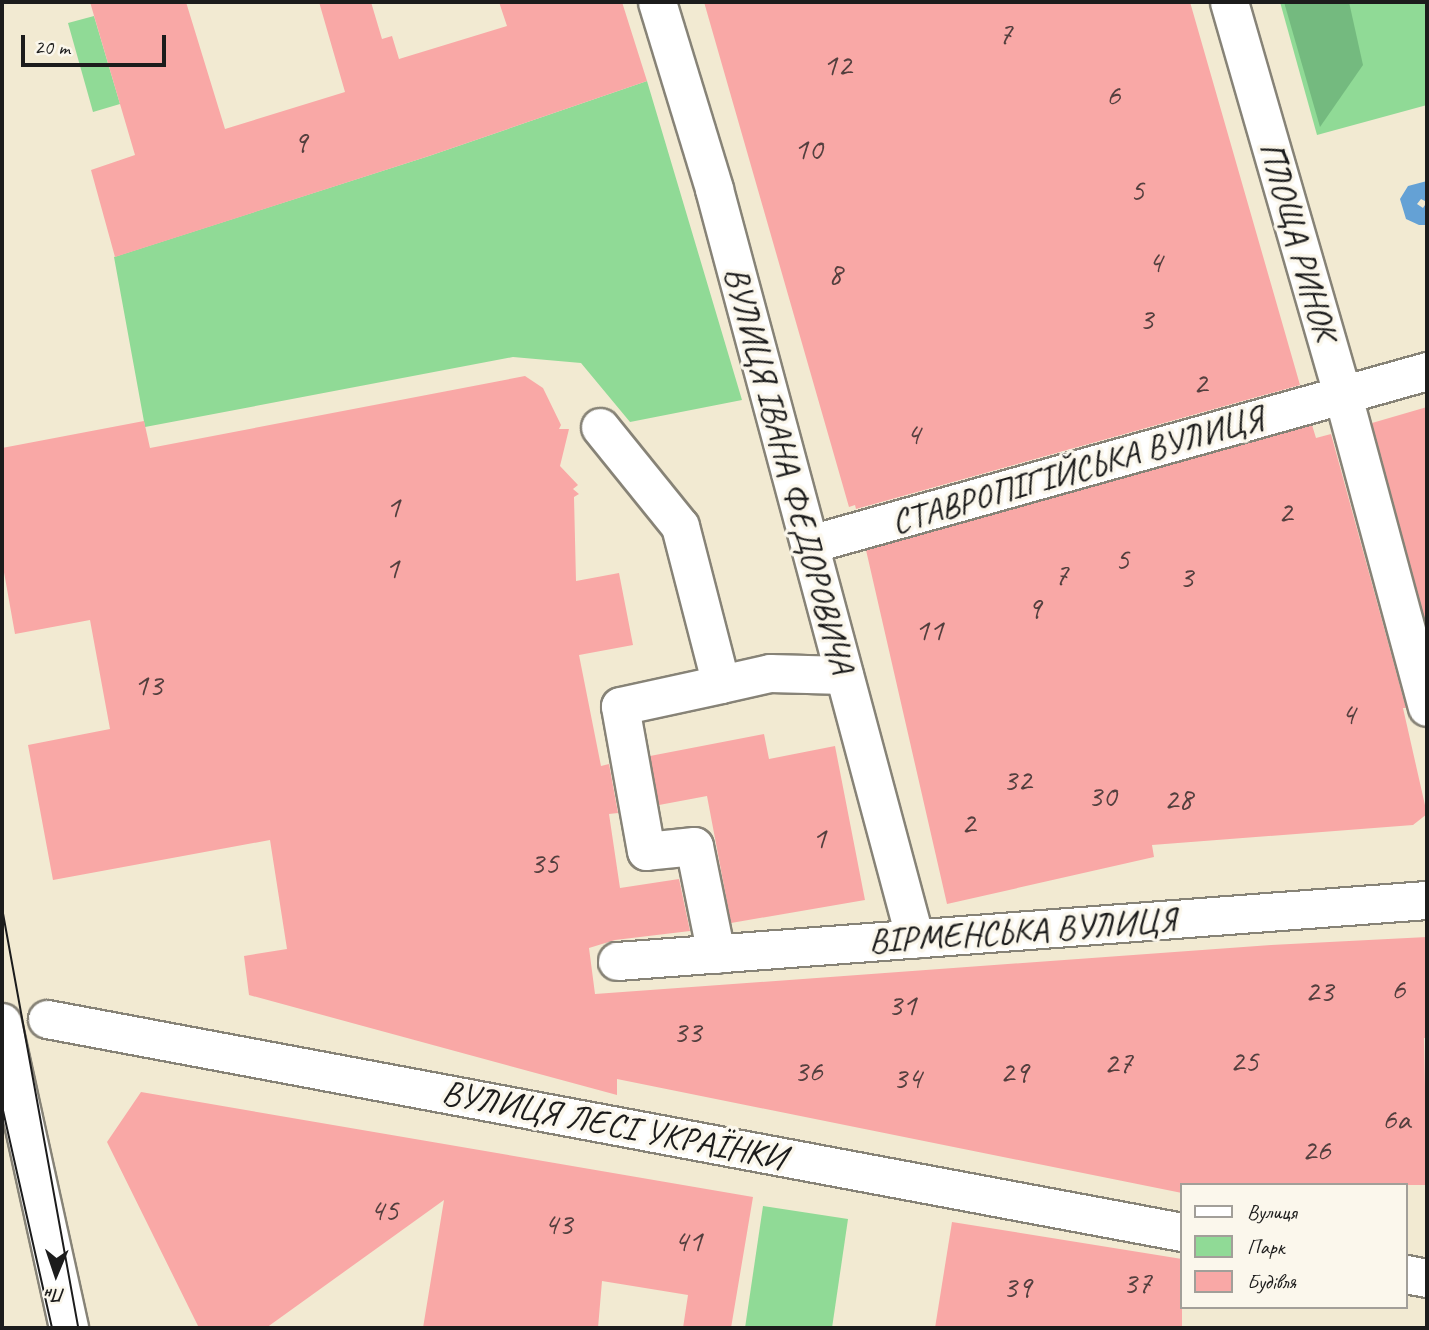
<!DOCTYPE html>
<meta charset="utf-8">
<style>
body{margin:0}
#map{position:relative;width:1429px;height:1330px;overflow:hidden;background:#f2ead2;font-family:Caveat,sans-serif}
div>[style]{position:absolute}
.green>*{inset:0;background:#90da96}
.forest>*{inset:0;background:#74ba7f}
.water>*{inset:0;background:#64a1d5}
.building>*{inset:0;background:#f9a8a6}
.roads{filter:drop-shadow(2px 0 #878377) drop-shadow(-2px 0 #878377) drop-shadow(0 2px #878377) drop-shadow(0 -2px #878377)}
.pedestrian>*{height:37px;margin:-18.5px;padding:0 18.5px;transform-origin:18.5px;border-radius:18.5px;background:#fff}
.primary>*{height:38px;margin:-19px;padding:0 19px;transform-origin:19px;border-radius:19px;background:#fff}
.tram>*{height:2px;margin:-1px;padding:0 1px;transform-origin:1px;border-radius:1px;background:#1c1c1c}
span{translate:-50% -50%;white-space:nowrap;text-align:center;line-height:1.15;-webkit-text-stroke:7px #fbf7ec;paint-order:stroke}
.number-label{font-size:32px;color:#533f3e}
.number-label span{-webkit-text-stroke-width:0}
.street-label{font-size:35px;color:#1c1c1c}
.frame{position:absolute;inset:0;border:4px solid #1c1c1c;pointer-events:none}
.legend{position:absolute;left:1180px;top:1183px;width:228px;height:126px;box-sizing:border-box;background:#fbf7ec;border:2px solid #a29f99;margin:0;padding:9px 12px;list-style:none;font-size:21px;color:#1c1c1c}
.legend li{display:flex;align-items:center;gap:14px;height:35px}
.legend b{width:35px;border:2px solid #a29f99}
.north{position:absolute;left:21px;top:1239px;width:70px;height:70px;-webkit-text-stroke:5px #fbf7ec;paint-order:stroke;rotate:182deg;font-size:19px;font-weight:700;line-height:28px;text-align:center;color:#1c1c1c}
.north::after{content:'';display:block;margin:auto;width:24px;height:32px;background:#1c1c1c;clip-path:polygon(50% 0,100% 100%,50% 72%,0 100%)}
.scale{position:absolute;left:21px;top:35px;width:145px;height:32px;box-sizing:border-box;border:4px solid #1c1c1c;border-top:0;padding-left:9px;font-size:21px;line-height:24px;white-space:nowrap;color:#1c1c1c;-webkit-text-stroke:5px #fbf7ec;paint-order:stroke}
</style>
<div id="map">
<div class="green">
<i style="clip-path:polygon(1280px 2px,1427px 2px,1427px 105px,1317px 135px)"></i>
<i style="clip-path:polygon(94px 16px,120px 104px,93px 112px,68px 23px)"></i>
<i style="clip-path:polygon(647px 81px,742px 400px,630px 422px,581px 363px,513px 357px,145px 427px,114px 257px,429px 156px)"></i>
<i style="clip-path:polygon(763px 1206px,848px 1219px,832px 1328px,745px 1328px)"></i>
</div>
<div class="forest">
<i style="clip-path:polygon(1284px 2px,1349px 2px,1363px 65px,1320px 127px)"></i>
</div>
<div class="water">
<i style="clip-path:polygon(1427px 181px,1427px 202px,1421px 199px,1417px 204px,1423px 208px,1427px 202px,1427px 225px,1419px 225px,1406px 219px,1400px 199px,1408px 186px)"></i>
</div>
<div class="building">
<i style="clip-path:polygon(90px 2px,186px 2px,225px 129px,345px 92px,319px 2px,371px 2px,382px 39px,392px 36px,399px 59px,507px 26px,499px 2px,622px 2px,647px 81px,429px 156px,115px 257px,91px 170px,135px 155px)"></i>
<i style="clip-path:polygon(704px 2px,1190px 2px,1300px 385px,856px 509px,855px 505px,849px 507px)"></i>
<i style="clip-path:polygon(525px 376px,543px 388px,561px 425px,559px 429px,569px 429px,560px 466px,578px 485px,573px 489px,579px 494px,574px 497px,576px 581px,619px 573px,633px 645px,579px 655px,601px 766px,609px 764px,618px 813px,609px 814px,620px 888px,679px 879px,690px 931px,615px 940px,589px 948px,595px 994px,1271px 945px,1427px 937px,1427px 1038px,1424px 1038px,1427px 1185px,1182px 1185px,1182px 1193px,617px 1079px,617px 1095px,249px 995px,244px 956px,287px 949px,270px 840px,53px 880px,28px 745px,110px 729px,90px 620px,15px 634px,2px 561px,2px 448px,144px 421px,150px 448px)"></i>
<i style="clip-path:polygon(1427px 407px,1427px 627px,1372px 423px)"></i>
<i style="clip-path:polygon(1312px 425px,1316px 438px,1331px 434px,1406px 708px,1403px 708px,1427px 814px,1413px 825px,1152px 845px,1154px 857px,947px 904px,866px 550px)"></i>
<i style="clip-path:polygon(764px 734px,769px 759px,835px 746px,865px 900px,731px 923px,707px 796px,659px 805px,650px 756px)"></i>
<i style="clip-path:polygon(141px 1092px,753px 1197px,731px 1328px,683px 1328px,688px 1295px,602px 1281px,598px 1328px,423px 1328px,444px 1200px,266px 1328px,199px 1328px,107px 1142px)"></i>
<i style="clip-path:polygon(952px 1222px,1182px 1259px,1182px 1328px,935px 1328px)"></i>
</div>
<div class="roads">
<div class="pedestrian">
<i style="left:657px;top:2px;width:195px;rotate:73deg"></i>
<i style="left:714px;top:189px;width:776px;rotate:75deg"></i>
<i style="left:1229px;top:2px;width:410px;rotate:73.9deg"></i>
<i style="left:1343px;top:396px;width:322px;rotate:74.9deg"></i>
<i style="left:600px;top:427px;width:127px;rotate:51.1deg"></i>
<i style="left:680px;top:526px;width:163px;rotate:75.5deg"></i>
<i style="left:721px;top:684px;width:50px;rotate:-12.7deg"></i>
<i style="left:770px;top:673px;width:74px;rotate:1.5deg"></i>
<i style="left:810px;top:544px;width:641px;rotate:-15.66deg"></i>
<i style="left:716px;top:954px;width:110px;rotate:-101.5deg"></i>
<i style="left:694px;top:846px;width:48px;rotate:174.1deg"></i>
<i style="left:646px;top:851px;width:147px;rotate:-100.2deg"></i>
<i style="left:620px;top:706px;width:103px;rotate:-12.3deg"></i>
<i style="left:617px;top:961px;width:812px;rotate:-4.31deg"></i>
<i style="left:47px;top:1019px;width:1155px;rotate:10.63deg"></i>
<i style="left:1406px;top:1274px;width:21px;rotate:11deg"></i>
</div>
<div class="primary">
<i style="left:2px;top:1023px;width:312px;rotate:77.6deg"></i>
</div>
</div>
<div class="tram">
<i style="left:2px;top:908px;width:427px;rotate:79.7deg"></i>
<i style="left:2px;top:1106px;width:228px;rotate:77.3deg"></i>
</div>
<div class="number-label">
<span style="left:1005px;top:34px">7</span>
<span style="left:837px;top:65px">12</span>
<span style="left:1113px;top:95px">6</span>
<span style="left:300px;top:142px">9</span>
<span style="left:808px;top:149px">10</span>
<span style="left:1137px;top:190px">5</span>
<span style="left:1155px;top:262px">4</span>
<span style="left:835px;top:274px">8</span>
<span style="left:1146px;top:319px">3</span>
<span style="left:1200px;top:383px">2</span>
<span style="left:913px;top:434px">4</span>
<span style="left:393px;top:507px">1</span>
<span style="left:1285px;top:512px">2</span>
<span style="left:1122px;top:559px">5</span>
<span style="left:392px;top:568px">1</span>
<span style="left:1061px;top:575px">7</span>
<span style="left:1186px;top:577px">3</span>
<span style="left:1034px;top:608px">9</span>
<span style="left:929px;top:630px">11</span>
<span style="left:148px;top:685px">13</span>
<span style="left:1348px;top:714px">4</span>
<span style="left:1017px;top:780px">32</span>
<span style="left:1102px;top:796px">30</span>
<span style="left:1178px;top:799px">28</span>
<span style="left:968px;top:823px">2</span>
<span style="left:819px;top:838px">1</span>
<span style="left:544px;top:863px">35</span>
<span style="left:1398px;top:989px">6</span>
<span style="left:1319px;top:991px">23</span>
<span style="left:902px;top:1005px">31</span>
<span style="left:687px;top:1032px">33</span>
<span style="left:1244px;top:1061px">25</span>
<span style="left:1118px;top:1063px">27</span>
<span style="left:808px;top:1071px">36</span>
<span style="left:1014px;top:1072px">29</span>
<span style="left:907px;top:1078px">34</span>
<span style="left:1396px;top:1119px">6а</span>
<span style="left:1316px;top:1150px">26</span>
<span style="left:384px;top:1210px">45</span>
<span style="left:558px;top:1224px">43</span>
<span style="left:688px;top:1241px">41</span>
<span style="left:1137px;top:1283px">37</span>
<span style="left:1017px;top:1287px">39</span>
</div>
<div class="street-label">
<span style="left:1298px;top:241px;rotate:74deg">ПЛОЩА РИНОК</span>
<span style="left:789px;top:470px;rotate:75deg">ВУЛИЦЯ ІВАНА ФЕДОРОВИЧА</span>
<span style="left:1077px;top:470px;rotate:-16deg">СТАВРОПІГІЙСЬКА ВУЛИЦЯ</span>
<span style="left:1022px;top:931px;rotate:-4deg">ВІРМЕНСЬКА ВУЛИЦЯ</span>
<span style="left:614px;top:1125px;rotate:11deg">ВУЛИЦЯ ЛЕСІ УКРАЇНКИ</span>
</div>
<div class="frame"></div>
<ul class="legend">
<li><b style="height:9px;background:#fff"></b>Вулиця</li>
<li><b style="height:19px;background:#90da96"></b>Парк</li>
<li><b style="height:19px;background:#f9a8a6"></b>Будівля</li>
</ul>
<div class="north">Пн</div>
<div class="scale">20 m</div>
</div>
